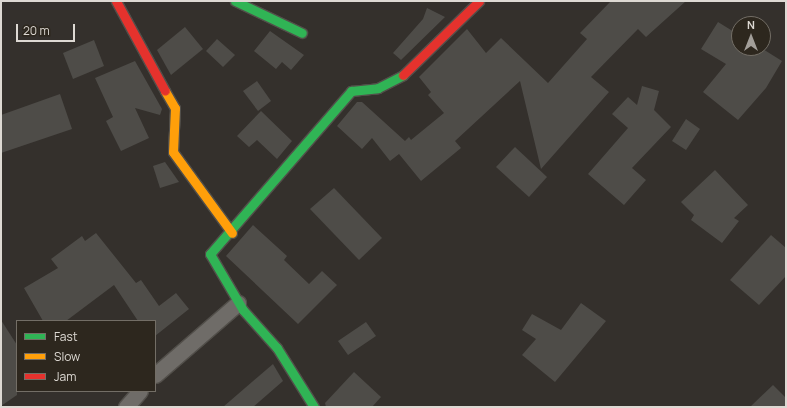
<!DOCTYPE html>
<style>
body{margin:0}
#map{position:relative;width:787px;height:408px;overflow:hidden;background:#34302c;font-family:Manrope,sans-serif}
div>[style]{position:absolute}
.building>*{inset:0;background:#4e4c48}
.roads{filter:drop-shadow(1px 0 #524f4a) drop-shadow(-1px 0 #524f4a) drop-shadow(0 1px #524f4a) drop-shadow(0 -1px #524f4a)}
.street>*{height:15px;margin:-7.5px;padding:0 7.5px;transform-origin:7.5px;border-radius:7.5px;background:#6f6c68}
.fast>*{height:9px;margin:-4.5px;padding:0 4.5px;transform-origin:4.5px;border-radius:4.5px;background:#30b455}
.slow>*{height:9px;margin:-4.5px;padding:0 4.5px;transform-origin:4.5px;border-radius:4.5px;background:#ff9f0a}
.jam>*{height:9px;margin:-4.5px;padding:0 4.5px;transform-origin:4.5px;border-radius:4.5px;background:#e5322d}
span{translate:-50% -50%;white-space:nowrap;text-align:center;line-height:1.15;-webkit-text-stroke:3.5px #2d271e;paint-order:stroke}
.frame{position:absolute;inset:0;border:2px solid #ddd9d3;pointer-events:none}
.legend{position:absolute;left:16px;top:320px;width:140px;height:72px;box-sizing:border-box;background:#2d271e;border:1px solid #736e66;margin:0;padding:5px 7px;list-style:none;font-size:12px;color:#ddd9d3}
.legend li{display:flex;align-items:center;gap:8px;height:20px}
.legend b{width:20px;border:1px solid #736e66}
.north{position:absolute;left:731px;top:16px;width:40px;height:40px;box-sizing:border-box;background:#2d271e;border:1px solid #736e66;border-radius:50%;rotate:0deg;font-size:11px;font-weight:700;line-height:16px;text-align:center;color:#ddd9d3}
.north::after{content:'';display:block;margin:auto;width:14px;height:18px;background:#a29e99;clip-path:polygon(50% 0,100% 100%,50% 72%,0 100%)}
.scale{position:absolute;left:16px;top:24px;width:59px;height:18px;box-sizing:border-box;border:2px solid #ddd9d3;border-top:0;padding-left:5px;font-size:12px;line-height:14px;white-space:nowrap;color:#ddd9d3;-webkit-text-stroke:3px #2d271e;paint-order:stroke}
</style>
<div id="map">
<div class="building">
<i style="clip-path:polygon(611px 1px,686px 1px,646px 37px,638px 29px,591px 77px,609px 92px,541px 169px,520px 81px,455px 141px,461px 148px,421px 181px,399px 154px,390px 161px,372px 138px,362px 149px,337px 126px,357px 102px,362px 102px,405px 141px,409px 137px,411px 140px,444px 113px,428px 95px,431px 92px,419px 77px,467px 29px,486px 53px,501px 38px,548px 83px,587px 39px,580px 33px)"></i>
<i style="clip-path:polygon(427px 8px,445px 17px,401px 60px,393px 53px,423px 19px)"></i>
<i style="clip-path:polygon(718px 22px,739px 35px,739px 48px,761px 48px,782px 61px,766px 88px,738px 120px,703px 92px,726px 64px,701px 49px)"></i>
<i style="clip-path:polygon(185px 27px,203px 49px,171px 75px,157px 50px)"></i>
<i style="clip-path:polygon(270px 31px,304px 55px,291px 70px,282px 62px,276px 69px,254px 51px)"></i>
<i style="clip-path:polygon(217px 39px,235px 55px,223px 67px,206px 51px)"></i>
<i style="clip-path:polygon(94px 40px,104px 66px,73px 79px,63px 53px)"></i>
<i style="clip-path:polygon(135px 61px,162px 109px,160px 115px,135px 108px,149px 138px,121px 151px,106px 121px,113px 117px,95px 78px)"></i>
<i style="clip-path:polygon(257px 81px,271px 101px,258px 111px,243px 91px)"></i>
<i style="clip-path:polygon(642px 86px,659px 91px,654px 110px,671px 127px,632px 168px,646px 180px,624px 205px,588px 174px,628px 128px,612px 114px,628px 97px,637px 105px)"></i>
<i style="clip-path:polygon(60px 94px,72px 129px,1px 153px,1px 115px)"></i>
<i style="clip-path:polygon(261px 111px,292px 141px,277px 159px,257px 140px,249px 147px,237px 136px)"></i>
<i style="clip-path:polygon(686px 119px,700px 129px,686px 150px,672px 141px)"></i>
<i style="clip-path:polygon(515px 147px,547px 177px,529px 197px,496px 167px)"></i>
<i style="clip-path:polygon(165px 162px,179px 182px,160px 188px,153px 166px)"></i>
<i style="clip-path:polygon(715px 170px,748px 205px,734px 218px,739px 221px,722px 243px,691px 220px,694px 215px,681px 202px)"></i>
<i style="clip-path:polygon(334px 188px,382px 238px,359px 260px,310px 209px)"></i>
<i style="clip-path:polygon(253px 225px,287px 256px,284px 260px,309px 284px,322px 271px,337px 285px,298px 324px,226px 256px)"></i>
<i style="clip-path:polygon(96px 233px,136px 283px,141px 280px,159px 306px,176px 293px,189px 309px,155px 336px,155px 321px,138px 321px,114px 285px,66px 321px,43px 321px,24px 288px,58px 268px,51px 259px,82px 236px,85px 241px)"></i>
<i style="clip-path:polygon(771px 235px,786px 248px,786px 276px,759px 305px,730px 280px)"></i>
<i style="clip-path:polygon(581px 303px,606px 321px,555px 382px,522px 355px,536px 339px,522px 330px,532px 314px,561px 330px)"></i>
<i style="clip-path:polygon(1px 320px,17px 345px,17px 395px,1px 406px)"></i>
<i style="clip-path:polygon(366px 322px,376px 336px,348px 355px,338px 341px)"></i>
<i style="clip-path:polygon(273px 364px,283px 381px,253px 407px,223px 407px)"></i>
<i style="clip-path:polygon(354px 372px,381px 397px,372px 407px,326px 407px,325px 403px)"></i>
<i style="clip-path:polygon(773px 385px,786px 398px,786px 407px,750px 407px)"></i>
</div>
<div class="roads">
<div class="street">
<i style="left:155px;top:375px;width:110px;rotate:-40.9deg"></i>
<i style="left:126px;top:407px;width:21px;rotate:-49deg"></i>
</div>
<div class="fast">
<i style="left:235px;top:1px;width:74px;rotate:25.5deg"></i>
<i style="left:314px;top:407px;width:70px;rotate:-122.1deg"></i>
<i style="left:277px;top:348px;width:51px;rotate:-131.8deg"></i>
<i style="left:243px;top:310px;width:65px;rotate:-120.5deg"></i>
<i style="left:210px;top:254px;width:216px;rotate:-49.1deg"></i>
<i style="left:351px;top:91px;width:27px;rotate:-6deg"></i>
<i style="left:378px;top:88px;width:28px;rotate:-27deg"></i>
</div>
<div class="slow">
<i style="left:165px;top:91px;width:20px;rotate:60deg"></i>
<i style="left:175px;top:108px;width:44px;rotate:92.6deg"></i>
<i style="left:173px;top:152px;width:100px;rotate:53.9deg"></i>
</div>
<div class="jam">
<i style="left:116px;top:1px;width:102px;rotate:61.4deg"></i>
<i style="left:403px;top:75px;width:106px;rotate:-44.2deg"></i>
</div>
</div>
<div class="frame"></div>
<ul class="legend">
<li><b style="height:5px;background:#30b455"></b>Fast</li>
<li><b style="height:5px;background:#ff9f0a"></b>Slow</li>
<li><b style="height:5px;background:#e5322d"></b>Jam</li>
</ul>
<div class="north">N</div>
<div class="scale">20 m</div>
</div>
